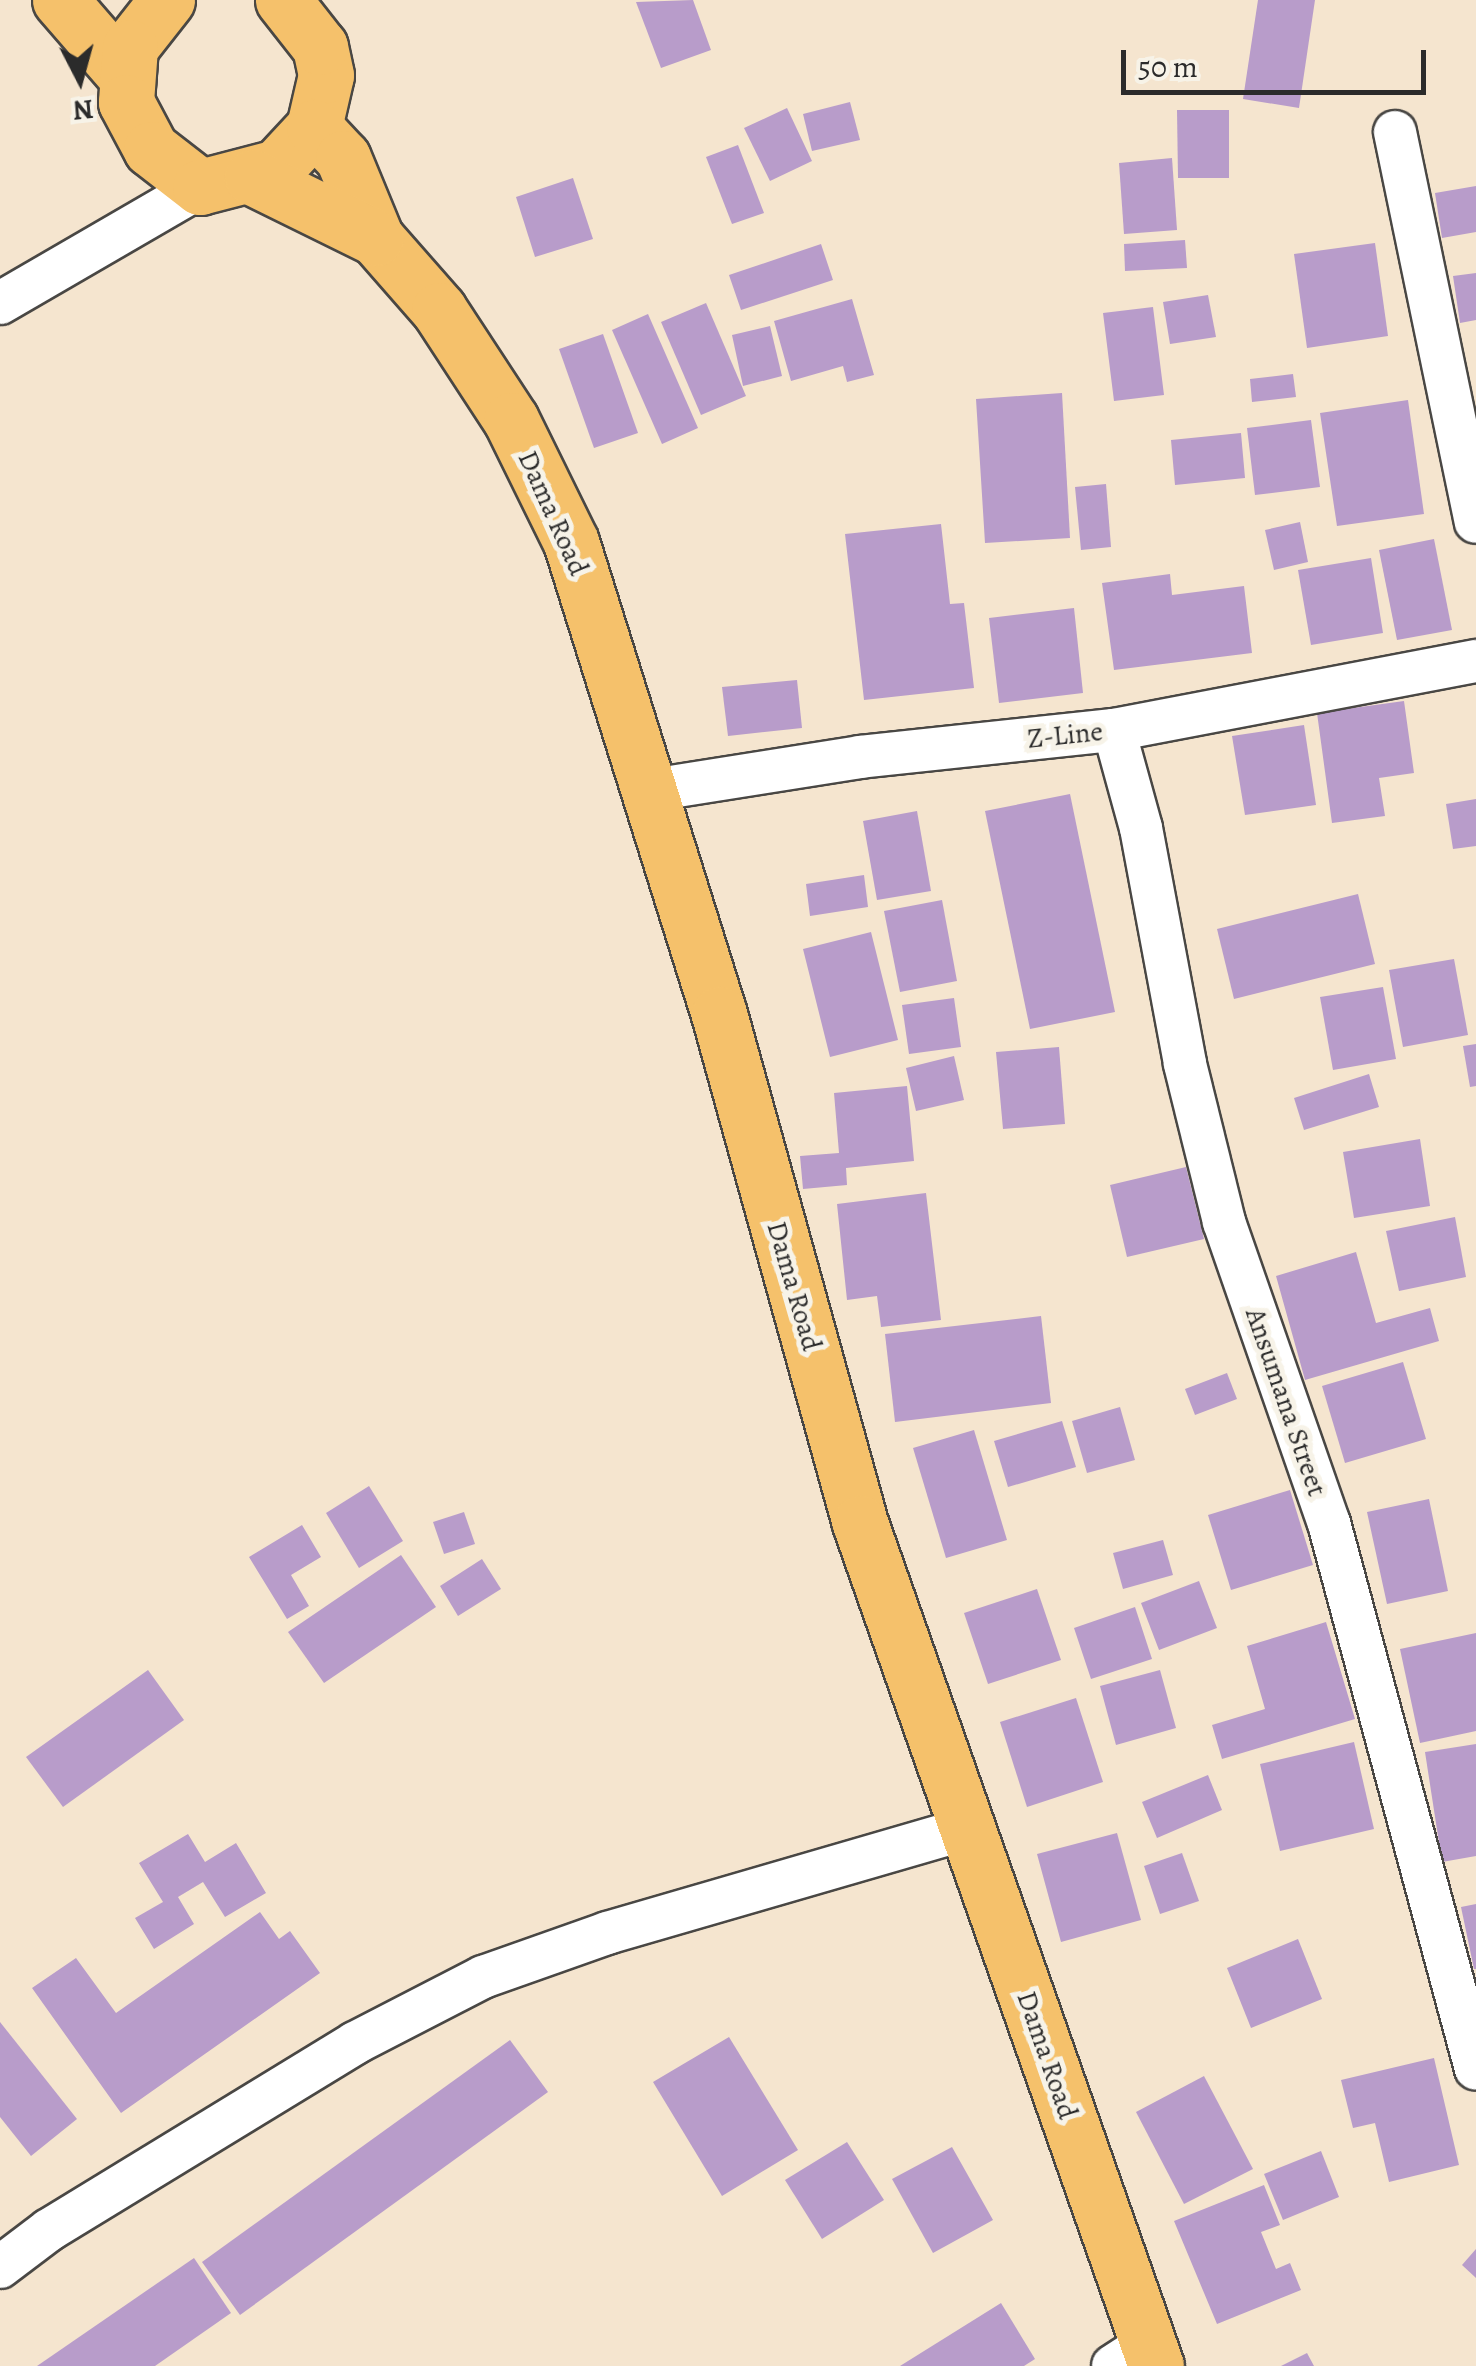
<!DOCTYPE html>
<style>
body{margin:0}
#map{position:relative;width:1476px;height:2366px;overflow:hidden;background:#f5e5cf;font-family:Alegreya,serif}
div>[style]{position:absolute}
.building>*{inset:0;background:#b89cca}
.roads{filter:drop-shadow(2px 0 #494744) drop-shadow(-2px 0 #494744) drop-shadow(0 2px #494744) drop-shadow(0 -2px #494744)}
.street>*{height:42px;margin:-21px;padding:0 21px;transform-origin:21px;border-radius:21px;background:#fff}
.highway>*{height:55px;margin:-27.5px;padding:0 27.5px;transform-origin:27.5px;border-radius:27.5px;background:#f5c16b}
span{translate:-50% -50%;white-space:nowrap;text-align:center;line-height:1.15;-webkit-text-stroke:10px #f7f3e8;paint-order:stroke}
.street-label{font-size:28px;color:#2b2b2b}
.north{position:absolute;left:30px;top:30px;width:100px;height:100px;-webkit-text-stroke:8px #f7f3e8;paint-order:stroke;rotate:174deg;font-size:28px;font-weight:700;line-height:40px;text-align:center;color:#2b2b2b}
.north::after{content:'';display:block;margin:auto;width:35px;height:45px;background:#2b2b2b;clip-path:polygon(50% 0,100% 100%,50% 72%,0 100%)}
.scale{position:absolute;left:1121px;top:50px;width:305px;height:45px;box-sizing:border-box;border:5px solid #2b2b2b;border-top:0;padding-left:12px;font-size:30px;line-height:35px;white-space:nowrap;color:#2b2b2b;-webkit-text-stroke:8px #f7f3e8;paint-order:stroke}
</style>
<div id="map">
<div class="building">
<i style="clip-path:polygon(693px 0,711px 50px,661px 68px,636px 2px)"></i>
<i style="clip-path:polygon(1258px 0,1315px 0,1299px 108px,1243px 99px)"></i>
<i style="clip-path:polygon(850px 102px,860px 140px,812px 151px,803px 114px)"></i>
<i style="clip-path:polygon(787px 108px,812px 161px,770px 181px,744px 128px)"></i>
<i style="clip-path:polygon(1177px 110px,1229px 110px,1229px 178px,1178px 178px)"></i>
<i style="clip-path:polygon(738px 145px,764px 213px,732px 224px,706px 157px)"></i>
<i style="clip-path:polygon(1172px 158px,1177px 230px,1124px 234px,1119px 163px)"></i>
<i style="clip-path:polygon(573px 178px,593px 239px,535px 257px,516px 197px)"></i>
<i style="clip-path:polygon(1476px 186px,1476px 232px,1442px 238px,1435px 193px)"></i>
<i style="clip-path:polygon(1185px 240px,1187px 268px,1125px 271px,1124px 244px)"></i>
<i style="clip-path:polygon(1375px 243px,1388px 336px,1307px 348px,1294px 254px)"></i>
<i style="clip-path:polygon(821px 244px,833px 280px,741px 310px,729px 275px)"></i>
<i style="clip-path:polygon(1476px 273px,1476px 320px,1460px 323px,1453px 276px)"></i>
<i style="clip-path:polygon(1208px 295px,1216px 337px,1170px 344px,1163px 302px)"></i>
<i style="clip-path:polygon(852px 299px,874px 375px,847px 382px,843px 366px,791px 381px,774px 321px)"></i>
<i style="clip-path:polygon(706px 303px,746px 396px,701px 415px,661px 322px)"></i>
<i style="clip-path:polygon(1153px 307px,1164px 395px,1114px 401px,1103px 313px)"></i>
<i style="clip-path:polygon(648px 314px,698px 428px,662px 444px,612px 330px)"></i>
<i style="clip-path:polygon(770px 326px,782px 376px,743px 386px,732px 335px)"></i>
<i style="clip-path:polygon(603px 334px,638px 433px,594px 448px,559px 349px)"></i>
<i style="clip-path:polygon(1293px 374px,1296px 397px,1252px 402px,1250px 379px)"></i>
<i style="clip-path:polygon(1062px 393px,1070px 538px,985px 543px,976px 399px)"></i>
<i style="clip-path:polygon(1408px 400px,1424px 514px,1337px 526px,1320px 413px)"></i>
<i style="clip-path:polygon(1311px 420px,1320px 487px,1255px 495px,1247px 428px)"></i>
<i style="clip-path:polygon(1241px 433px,1245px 478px,1175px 485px,1171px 440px)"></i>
<i style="clip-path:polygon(1106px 484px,1111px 547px,1081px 550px,1075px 487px)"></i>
<i style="clip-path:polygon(1300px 522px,1308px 562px,1274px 570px,1265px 530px)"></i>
<i style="clip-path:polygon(941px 524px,950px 604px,964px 603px,974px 688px,864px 700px,845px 534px)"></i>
<i style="clip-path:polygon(1434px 539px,1452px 630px,1397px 640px,1379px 550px)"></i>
<i style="clip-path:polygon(1371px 558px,1383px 633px,1311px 645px,1298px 570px)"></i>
<i style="clip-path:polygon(1170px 574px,1172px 595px,1244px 586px,1252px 653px,1114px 670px,1102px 583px)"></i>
<i style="clip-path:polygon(1074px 608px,1083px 693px,999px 703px,989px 618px)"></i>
<i style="clip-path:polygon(797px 680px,802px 728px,728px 736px,722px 687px)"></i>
<i style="clip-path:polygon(1404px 701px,1414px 773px,1379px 778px,1385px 816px,1332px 823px,1317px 713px)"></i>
<i style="clip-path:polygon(1304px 725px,1316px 805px,1245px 815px,1232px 736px)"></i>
<i style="clip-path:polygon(1070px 794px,1115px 1012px,1030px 1029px,985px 811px)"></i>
<i style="clip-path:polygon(1476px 799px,1476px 846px,1453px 849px,1446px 804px)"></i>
<i style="clip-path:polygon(917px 811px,931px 891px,877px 900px,863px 821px)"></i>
<i style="clip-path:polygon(864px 875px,868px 907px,810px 916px,806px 884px)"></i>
<i style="clip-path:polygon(1358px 894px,1375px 964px,1234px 999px,1217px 929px)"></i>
<i style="clip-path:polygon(942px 900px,957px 981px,900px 992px,884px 911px)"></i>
<i style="clip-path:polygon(871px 932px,898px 1040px,830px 1057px,803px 949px)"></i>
<i style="clip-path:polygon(1454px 959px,1468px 1035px,1403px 1047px,1389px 970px)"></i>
<i style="clip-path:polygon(1383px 987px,1396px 1059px,1333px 1070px,1320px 997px)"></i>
<i style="clip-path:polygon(954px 998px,961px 1047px,909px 1054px,902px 1005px)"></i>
<i style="clip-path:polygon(1476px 1044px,1476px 1086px,1470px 1087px,1463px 1046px)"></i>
<i style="clip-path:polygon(1059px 1047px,1065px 1124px,1003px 1129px,996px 1052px)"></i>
<i style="clip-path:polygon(954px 1056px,964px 1100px,916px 1111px,906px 1068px)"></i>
<i style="clip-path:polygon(1369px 1074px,1379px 1107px,1304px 1130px,1294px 1098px)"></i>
<i style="clip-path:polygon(907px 1086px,914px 1161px,846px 1168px,847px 1185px,803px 1189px,800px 1156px,839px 1153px,834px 1093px)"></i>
<i style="clip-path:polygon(1420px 1139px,1430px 1206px,1354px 1218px,1343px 1152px)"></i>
<i style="clip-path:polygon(1186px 1167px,1204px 1239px,1127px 1257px,1110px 1185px)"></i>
<i style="clip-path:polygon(926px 1193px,941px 1320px,881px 1327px,877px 1296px,847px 1300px,837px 1204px)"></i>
<i style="clip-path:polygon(1455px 1217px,1466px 1277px,1399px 1291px,1386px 1231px)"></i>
<i style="clip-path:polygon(1356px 1252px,1376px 1323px,1430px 1308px,1439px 1341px,1305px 1380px,1276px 1276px)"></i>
<i style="clip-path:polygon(1041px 1316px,1051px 1403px,895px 1422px,885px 1334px)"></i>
<i style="clip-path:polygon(1403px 1362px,1426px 1439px,1345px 1463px,1322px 1386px)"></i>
<i style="clip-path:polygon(1227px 1373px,1237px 1399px,1195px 1415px,1185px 1389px)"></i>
<i style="clip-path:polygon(1120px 1407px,1135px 1460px,1087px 1473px,1072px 1421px)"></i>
<i style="clip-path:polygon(1062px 1421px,1076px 1467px,1008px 1487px,994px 1441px)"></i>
<i style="clip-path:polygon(974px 1430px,1007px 1540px,946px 1558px,913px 1448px)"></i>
<i style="clip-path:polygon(369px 1486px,403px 1541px,359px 1568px,326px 1513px)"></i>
<i style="clip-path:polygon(1290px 1490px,1313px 1565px,1231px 1590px,1208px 1515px)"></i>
<i style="clip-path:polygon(1429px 1499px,1448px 1591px,1387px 1604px,1367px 1512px)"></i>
<i style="clip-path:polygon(464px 1512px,475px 1544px,444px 1554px,433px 1522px)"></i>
<i style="clip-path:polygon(302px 1525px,321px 1557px,291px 1575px,309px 1606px,287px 1619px,249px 1557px)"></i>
<i style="clip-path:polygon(1163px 1540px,1173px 1575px,1123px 1589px,1113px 1553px)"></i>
<i style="clip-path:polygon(401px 1555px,436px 1607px,324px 1683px,288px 1632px)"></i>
<i style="clip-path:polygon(482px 1559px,501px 1589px,458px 1616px,440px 1586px)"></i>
<i style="clip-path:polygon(1199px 1581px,1217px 1628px,1159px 1650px,1141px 1603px)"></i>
<i style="clip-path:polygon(1037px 1589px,1061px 1660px,988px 1684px,964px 1613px)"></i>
<i style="clip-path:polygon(1135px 1607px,1152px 1659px,1091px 1679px,1074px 1628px)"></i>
<i style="clip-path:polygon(1326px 1622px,1355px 1719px,1222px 1759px,1212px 1725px,1265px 1709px,1247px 1646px)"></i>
<i style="clip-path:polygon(1476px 1633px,1476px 1731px,1420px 1743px,1400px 1649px)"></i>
<i style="clip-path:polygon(148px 1670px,184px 1720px,63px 1807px,26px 1757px)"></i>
<i style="clip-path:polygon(1160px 1670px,1176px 1728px,1116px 1745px,1100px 1686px)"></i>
<i style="clip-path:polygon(1076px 1698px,1103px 1782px,1027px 1807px,1000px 1722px)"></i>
<i style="clip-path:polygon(1354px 1742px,1374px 1829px,1280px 1851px,1260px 1764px)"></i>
<i style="clip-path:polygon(1476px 1744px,1476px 1856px,1442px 1862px,1425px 1752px)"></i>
<i style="clip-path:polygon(1208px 1775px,1222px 1810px,1157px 1838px,1142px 1802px)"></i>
<i style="clip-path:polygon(1117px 1833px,1141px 1920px,1061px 1942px,1037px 1854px)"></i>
<i style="clip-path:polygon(188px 1834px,205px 1862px,236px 1843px,266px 1893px,225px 1917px,203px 1882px,178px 1897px,194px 1924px,154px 1949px,135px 1918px,163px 1902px,139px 1863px)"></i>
<i style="clip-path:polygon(1182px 1853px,1199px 1901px,1160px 1914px,1144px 1866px)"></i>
<i style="clip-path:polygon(1476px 1904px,1476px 1969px,1474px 1969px,1461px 1907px)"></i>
<i style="clip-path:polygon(260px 1912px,279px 1939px,290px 1931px,320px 1973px,121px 2113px,32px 1988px,76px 1958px,116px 2013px)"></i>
<i style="clip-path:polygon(1298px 1939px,1322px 1999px,1251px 2028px,1227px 1968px)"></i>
<i style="clip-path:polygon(0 2022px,77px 2119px,31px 2156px,0 2117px)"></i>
<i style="clip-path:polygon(729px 2037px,798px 2150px,722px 2196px,653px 2082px)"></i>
<i style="clip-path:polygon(510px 2040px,548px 2092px,240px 2315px,202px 2262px)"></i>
<i style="clip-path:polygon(1434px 2058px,1459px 2165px,1389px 2182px,1375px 2123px,1353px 2128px,1341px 2080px)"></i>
<i style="clip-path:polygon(1204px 2076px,1253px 2169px,1184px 2204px,1136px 2112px)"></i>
<i style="clip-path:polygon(847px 2142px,884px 2200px,822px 2239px,785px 2180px)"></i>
<i style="clip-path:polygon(952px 2147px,993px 2220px,933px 2253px,892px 2179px)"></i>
<i style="clip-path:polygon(1321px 2151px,1339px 2197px,1283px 2220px,1264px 2174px)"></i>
<i style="clip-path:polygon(1264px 2185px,1280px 2225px,1261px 2232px,1276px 2269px,1290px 2263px,1301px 2290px,1217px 2324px,1174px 2221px)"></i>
<i style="clip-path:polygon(1476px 2249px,1476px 2278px,1462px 2265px)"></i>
<i style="clip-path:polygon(194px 2258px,231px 2313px,155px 2366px,37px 2366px)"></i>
<i style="clip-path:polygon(1001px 2303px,1035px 2359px,1024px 2366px,900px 2366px)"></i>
<i style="clip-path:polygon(1307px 2353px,1314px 2366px,1281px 2366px)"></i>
</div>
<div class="roads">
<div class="street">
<i style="left:1395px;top:132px;width:398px;rotate:78.3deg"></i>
<i style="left:0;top:303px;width:231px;rotate:-30.1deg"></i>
<i style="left:1114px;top:730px;width:102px;rotate:74.6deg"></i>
<i style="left:1141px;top:828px;width:240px;rotate:79.4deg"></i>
<i style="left:1185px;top:1064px;width:163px;rotate:76.1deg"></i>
<i style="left:1224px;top:1222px;width:319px;rotate:70.8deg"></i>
<i style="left:1329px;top:1523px;width:565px;rotate:74.93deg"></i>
<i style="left:652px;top:790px;width:211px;rotate:-9deg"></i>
<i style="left:860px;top:757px;width:255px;rotate:-6.1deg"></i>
<i style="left:1114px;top:730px;width:369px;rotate:-10.8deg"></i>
<i style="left:0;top:2267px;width:61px;rotate:-37.1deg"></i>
<i style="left:49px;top:2230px;width:359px;rotate:-31.4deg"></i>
<i style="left:355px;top:2043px;width:144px;rotate:-27.3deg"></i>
<i style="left:483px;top:1977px;width:132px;rotate:-19.5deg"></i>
<i style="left:607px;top:1933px;width:377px;rotate:-16.2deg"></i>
<i style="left:1113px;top:2366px;width:40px;rotate:-32.9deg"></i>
</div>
<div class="highway">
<i style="left:60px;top:0;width:99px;rotate:49.1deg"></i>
<i style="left:167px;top:0;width:60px;rotate:128.2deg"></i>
<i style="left:130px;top:47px;width:55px;rotate:94.2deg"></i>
<i style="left:126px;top:102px;width:53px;rotate:62deg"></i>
<i style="left:151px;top:149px;width:62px;rotate:37.8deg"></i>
<i style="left:200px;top:187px;width:80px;rotate:-14.6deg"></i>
<i style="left:277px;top:167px;width:54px;rotate:-47.2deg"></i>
<i style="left:314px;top:127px;width:53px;rotate:-77deg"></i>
<i style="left:326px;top:75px;width:29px;rotate:-102deg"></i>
<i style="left:320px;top:47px;width:60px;rotate:-128.2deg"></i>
<i style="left:314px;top:127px;width:42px;rotate:46.9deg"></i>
<i style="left:343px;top:158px;width:87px;rotate:67.6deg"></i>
<i style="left:376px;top:238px;width:96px;rotate:48.8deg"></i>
<i style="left:439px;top:310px;width:131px;rotate:56.8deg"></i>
<i style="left:511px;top:420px;width:136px;rotate:63.8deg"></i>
<i style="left:571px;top:542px;width:495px;rotate:72.6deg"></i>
<i style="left:719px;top:1014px;width:528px;rotate:74.52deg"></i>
<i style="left:860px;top:1523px;width:893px;rotate:70.65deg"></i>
<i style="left:252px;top:177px;width:138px;rotate:26.2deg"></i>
</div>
</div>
<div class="street-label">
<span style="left:553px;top:513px;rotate:66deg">Dama Road</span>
<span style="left:1065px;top:735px;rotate:-6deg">Z-Line</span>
<span style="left:794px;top:1286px;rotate:74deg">Dama Road</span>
<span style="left:1286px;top:1402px;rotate:71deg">Ansumana Street</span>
<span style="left:1047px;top:2055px;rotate:71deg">Dama Road</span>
</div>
<div class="north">N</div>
<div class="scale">50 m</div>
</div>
